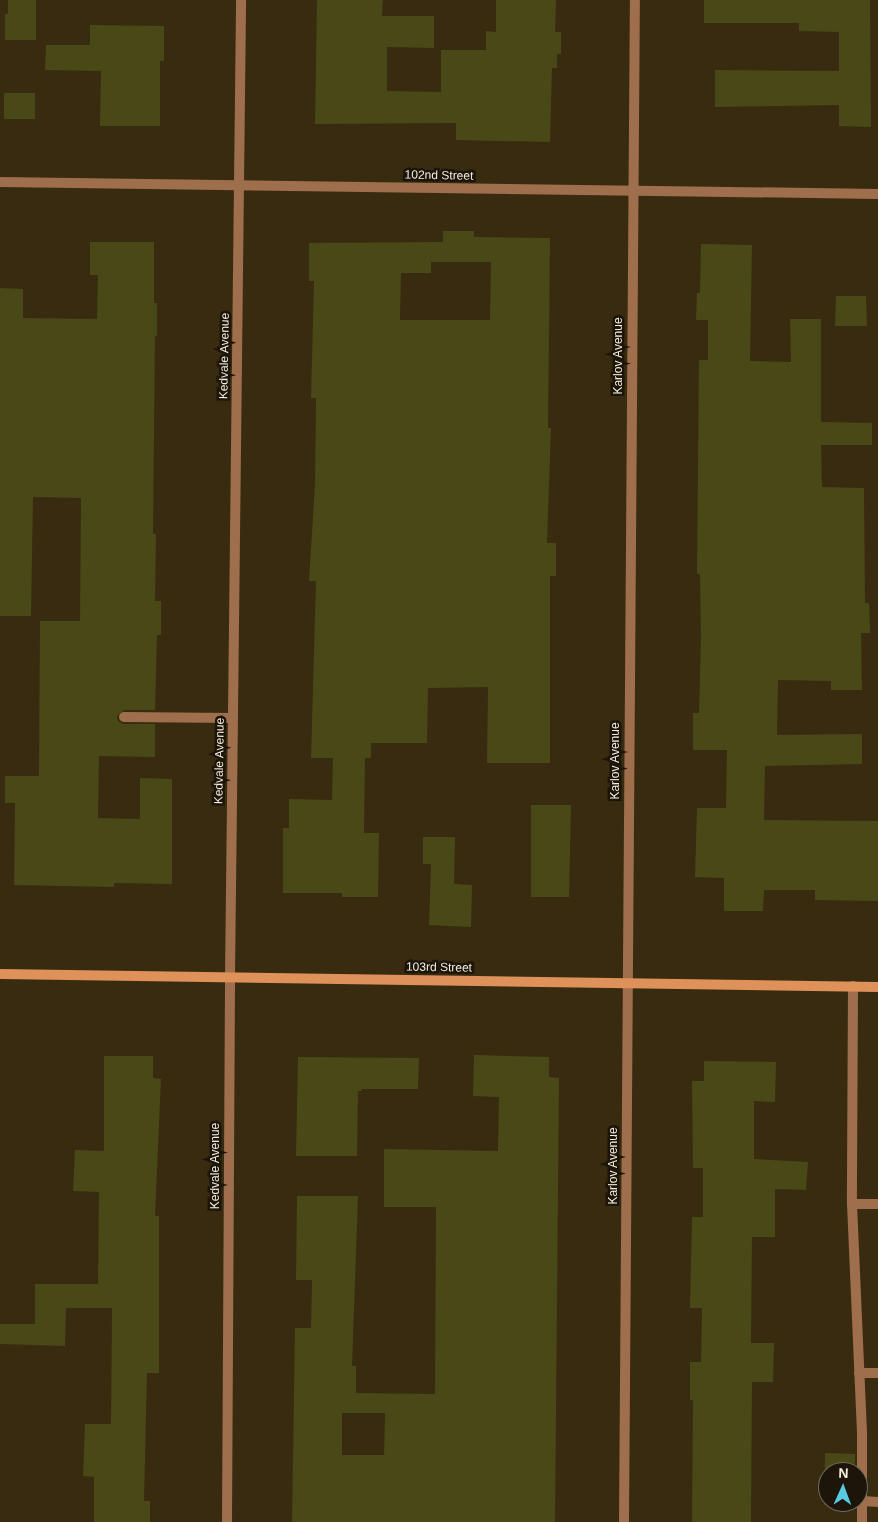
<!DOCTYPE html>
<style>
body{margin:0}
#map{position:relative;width:878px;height:1522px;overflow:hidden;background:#392b10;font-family:Arial,sans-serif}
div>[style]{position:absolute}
.building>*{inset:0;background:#494817}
.service>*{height:10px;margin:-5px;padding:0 5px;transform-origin:5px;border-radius:5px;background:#9f6e4d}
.minor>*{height:10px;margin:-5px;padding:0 5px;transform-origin:5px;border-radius:5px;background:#9f6e4d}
.secondary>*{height:10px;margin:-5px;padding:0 5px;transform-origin:5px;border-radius:5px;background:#df915a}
span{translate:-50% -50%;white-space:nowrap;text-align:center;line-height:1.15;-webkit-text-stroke:5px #1b150a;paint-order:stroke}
.street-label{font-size:12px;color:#f5ecdd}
.north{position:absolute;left:818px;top:1462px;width:50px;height:50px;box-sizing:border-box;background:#1b150a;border:1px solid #726b5e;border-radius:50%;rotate:2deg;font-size:14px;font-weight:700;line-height:20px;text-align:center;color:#f5ecdd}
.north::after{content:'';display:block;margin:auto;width:18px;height:22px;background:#57c9e3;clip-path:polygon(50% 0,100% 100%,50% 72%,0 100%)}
</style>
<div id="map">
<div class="building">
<i style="clip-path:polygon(8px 0,36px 0,36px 40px,5px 40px,5px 14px,8px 14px)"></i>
<i style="clip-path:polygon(317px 0,383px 0,382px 16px,434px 16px,434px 48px,387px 47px,387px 91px,441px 92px,441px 50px,486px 50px,486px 31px,496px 32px,496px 0,556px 0,555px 32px,561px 32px,561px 54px,557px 54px,557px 68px,552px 68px,550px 142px,456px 140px,456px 123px,315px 124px)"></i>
<i style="clip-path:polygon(704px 0,870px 0,871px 127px,839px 126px,839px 105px,715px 107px,715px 70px,839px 71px,839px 32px,799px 31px,799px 23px,704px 23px)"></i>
<i style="clip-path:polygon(90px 25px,164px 26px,164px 61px,160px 61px,160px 126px,100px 126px,101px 71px,45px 70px,46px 45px,90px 45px)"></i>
<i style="clip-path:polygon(4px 93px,35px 93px,35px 119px,4px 119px)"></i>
<i style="clip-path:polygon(evenodd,443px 231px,474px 231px,474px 237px,550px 238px,548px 428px,551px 428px,547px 543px,556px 543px,556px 576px,550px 576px,550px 763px,487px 763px,488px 687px,428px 688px,427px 743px,371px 743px,371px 758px,365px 758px,364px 833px,379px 833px,378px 897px,342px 897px,342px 893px,283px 893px,283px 828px,289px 828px,289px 799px,332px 800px,333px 758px,311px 758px,316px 581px,309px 581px,315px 484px,316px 398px,311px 398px,314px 281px,309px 281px,309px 243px,443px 242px,443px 231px,431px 262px,491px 262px,490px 320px,400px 320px,401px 273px,431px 273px,431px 262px)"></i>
<i style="clip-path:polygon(90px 242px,154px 242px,154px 303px,157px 303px,157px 336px,155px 336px,153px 534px,156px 534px,155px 601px,161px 601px,161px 635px,157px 635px,155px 710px,124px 710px,117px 716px,118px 721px,123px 724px,155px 724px,155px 757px,99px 756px,98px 818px,140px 819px,140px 778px,172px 779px,172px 884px,114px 883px,114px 887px,14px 885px,15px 803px,5px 803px,5px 776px,39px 776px,40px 621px,80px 621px,81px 498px,33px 497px,31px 616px,0 616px,0 288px,23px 289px,23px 318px,97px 319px,98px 275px,90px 275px)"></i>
<i style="clip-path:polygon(701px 244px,752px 245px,750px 361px,791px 362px,790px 319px,821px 319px,821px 422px,872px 423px,872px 445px,821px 445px,822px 487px,864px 488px,865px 603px,869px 603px,870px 633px,861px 633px,862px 690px,831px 690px,831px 681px,778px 680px,777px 735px,862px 734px,862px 764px,765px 766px,764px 820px,878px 821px,878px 901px,815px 900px,815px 890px,764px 890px,763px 911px,724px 911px,724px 878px,695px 877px,697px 808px,726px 808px,727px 750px,693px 750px,693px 713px,699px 713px,701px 637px,700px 574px,697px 574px,699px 360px,708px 360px,708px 320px,696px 320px,697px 293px,700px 293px)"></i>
<i style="clip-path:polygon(836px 296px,866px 296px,867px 326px,835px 326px)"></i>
<i style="clip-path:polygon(531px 805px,571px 805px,569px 897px,531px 897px)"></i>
<i style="clip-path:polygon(423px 837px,455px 837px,454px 884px,472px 885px,471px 927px,429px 925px,431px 864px,423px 864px)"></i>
<i style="clip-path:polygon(evenodd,474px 1055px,549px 1057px,549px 1077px,559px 1078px,555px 1522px,292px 1522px,295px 1328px,311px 1328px,312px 1280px,296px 1280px,297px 1196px,358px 1196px,352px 1366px,356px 1366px,356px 1393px,435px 1394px,436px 1207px,384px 1207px,384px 1149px,498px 1151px,499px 1097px,473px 1096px,474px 1055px,342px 1413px,385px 1413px,384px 1455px,342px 1455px,342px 1413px)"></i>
<i style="clip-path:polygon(104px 1056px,153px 1056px,153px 1078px,161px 1079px,155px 1216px,159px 1216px,159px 1373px,147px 1373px,144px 1501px,150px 1501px,150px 1522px,94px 1522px,94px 1477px,83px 1476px,85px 1424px,111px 1424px,112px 1308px,66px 1308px,65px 1346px,0 1344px,0 1324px,35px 1324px,35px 1284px,98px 1284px,99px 1192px,73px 1191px,75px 1150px,104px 1151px)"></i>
<i style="clip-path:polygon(298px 1057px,419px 1058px,418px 1089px,362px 1089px,362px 1091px,358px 1091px,357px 1156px,296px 1156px)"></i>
<i style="clip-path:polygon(704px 1061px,776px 1062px,775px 1102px,754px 1101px,754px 1159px,808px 1162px,806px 1190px,775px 1189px,775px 1237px,752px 1237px,751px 1343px,774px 1343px,773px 1382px,752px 1382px,751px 1522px,692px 1522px,693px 1400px,690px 1400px,690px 1362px,701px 1362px,702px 1308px,690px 1308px,692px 1217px,703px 1217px,703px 1168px,693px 1168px,692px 1081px,704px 1081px)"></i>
<i style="clip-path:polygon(825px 1453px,855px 1454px,855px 1472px,828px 1472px,828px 1502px,855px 1502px,855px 1506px,824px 1505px)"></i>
</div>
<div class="service">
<i style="left:124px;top:717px;width:109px;rotate:0.5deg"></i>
<i style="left:853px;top:986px;width:218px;rotate:90.3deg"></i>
<i style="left:852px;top:1204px;width:231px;rotate:87.5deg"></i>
<i style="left:862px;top:1435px;width:87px;rotate:90deg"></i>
<i style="left:852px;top:1204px;width:26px"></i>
<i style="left:859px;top:1373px;width:19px"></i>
<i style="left:863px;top:1501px;width:15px;rotate:4deg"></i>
</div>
<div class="minor">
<i style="left:0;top:182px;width:878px;rotate:0.78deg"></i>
<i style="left:227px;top:1522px;width:545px;rotate:-89.68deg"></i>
<i style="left:230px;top:977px;width:977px;rotate:-89.35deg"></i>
<i style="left:624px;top:1522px;width:1522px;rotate:-89.59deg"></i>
</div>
<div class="secondary">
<i style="left:0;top:974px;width:878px;rotate:0.85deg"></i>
</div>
<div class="street-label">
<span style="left:439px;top:176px;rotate:1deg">102nd Street</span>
<span style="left:225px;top:356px;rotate:-89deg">Kedvale Avenue</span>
<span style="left:619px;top:356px;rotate:-90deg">Karlov Avenue</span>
<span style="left:220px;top:761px;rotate:-89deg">Kedvale Avenue</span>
<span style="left:616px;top:761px;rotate:-90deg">Karlov Avenue</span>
<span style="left:439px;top:968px;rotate:1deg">103rd Street</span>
<span style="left:216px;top:1166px;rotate:-90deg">Kedvale Avenue</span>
<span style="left:614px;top:1166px;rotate:-90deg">Karlov Avenue</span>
</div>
<div class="north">N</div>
</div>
